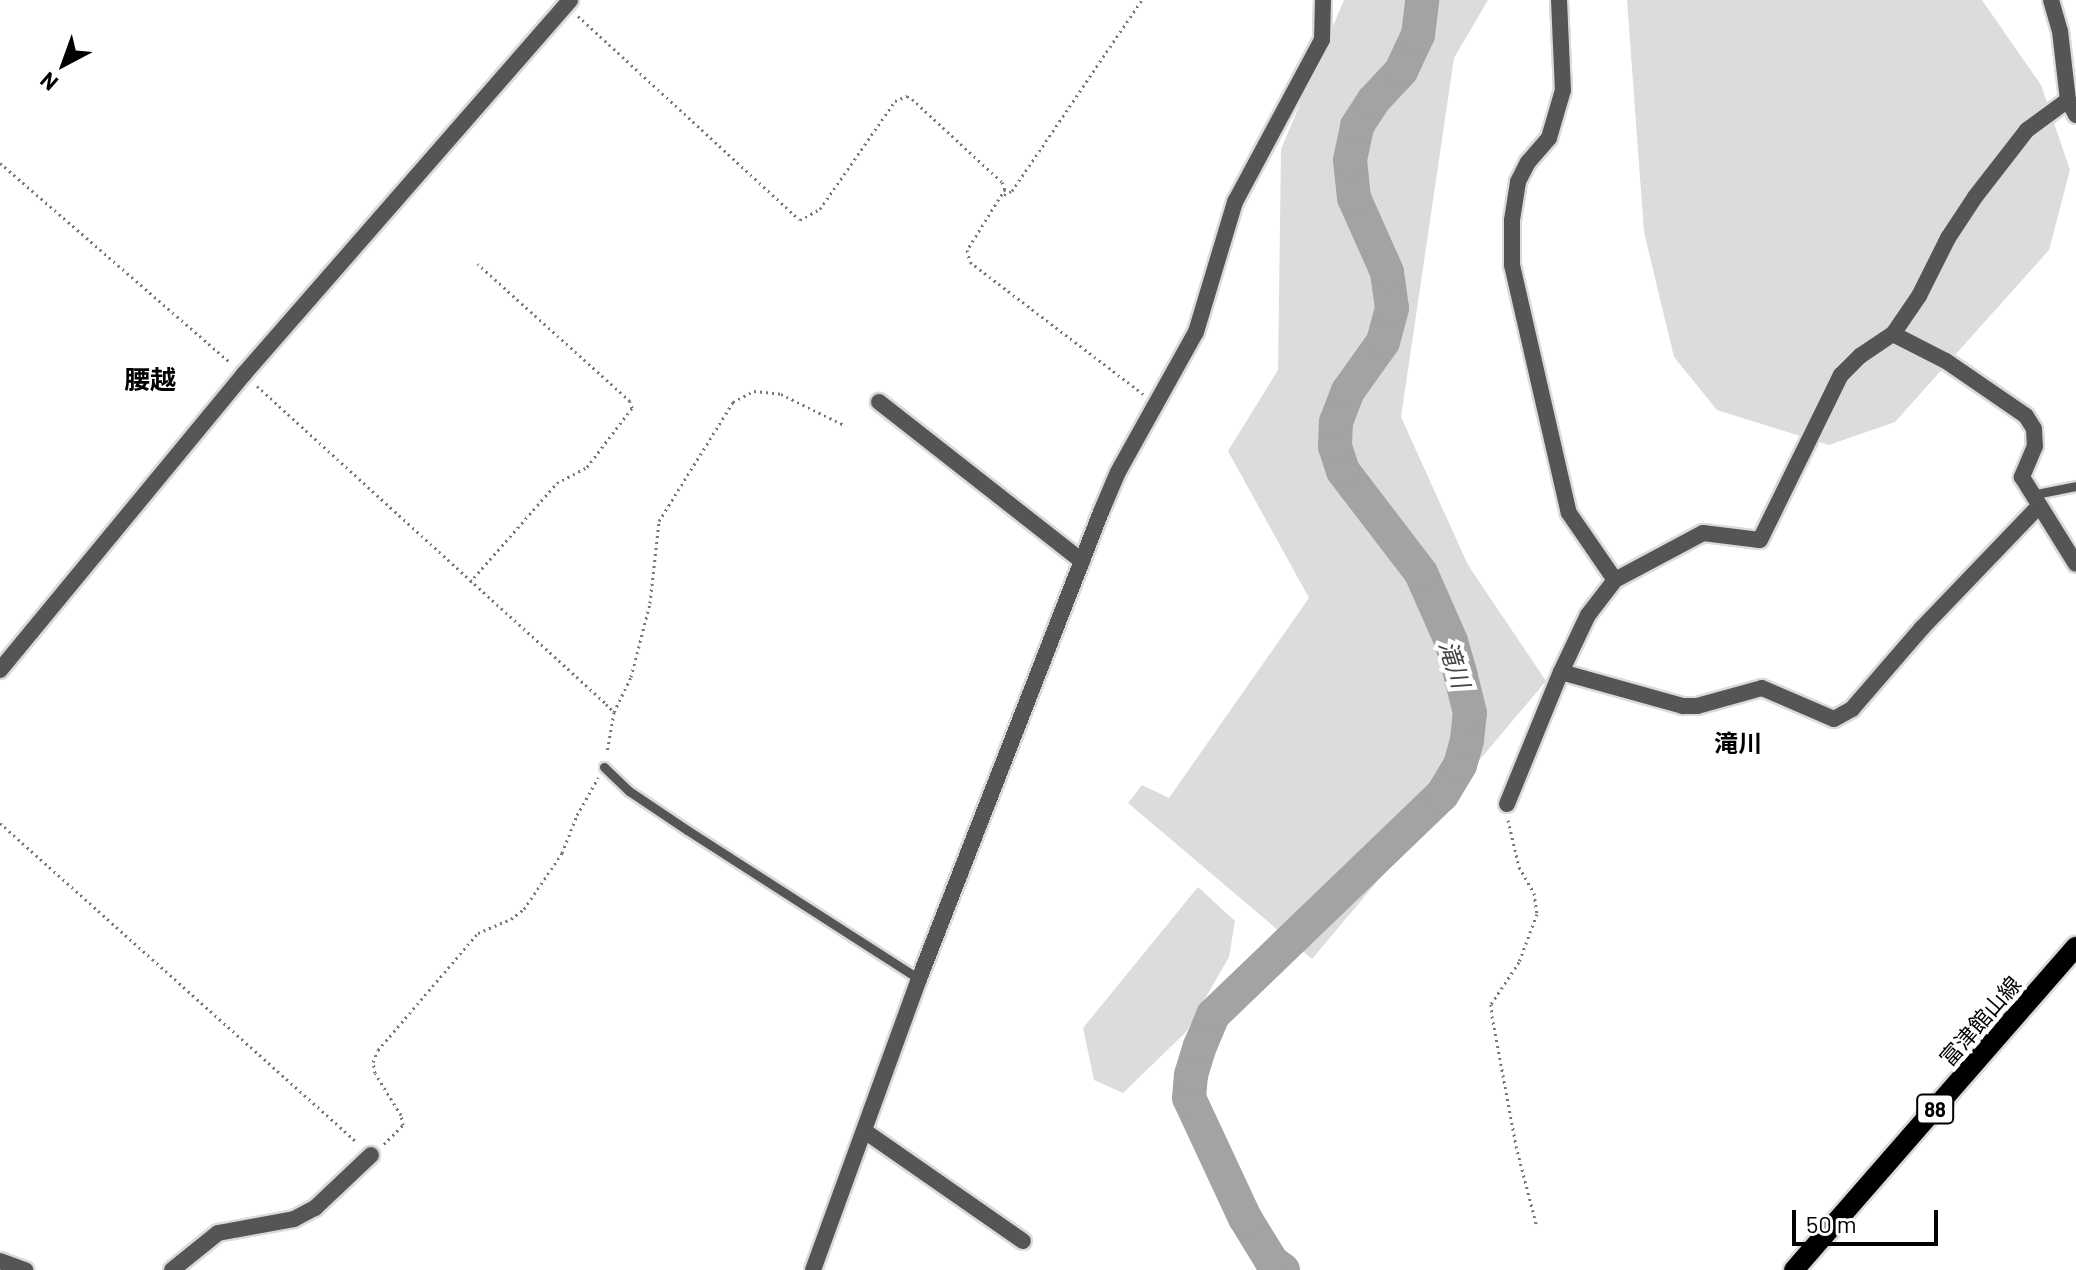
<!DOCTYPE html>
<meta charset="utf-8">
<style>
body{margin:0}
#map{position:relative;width:2076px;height:1270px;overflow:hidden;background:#fff;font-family:Barlow,"Noto Sans JP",sans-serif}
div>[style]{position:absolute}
.green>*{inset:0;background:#dcdcdc}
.river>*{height:34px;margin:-17px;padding:0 17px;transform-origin:17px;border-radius:17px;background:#a3a3a3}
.path>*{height:3px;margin-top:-1.5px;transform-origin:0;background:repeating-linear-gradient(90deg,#777 0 2px,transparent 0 6px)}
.roads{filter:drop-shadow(2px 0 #dbdbdb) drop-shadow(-2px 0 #dbdbdb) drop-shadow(0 2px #dbdbdb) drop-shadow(0 -2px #dbdbdb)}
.lane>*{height:9px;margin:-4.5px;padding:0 4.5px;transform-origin:4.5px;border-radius:4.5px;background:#555}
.street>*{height:16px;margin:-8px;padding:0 8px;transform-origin:8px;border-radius:8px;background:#555}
.primary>*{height:20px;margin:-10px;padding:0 10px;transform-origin:10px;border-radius:10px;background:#000}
span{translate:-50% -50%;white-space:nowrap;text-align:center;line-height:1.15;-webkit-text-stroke:8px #fff;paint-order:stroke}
.shield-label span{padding:2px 6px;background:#fff;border:2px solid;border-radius:6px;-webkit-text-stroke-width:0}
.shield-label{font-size:20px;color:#000;font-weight:700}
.street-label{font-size:22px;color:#000}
.water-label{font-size:24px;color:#444;font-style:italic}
.neighbourhood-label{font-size:24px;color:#000;font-weight:700}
.quarter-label{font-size:26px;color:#000;font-weight:700}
.north{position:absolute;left:24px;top:24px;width:80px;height:80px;-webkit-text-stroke:6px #fff;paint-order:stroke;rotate:221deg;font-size:22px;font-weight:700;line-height:32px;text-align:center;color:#000}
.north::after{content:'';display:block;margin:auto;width:28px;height:36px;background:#000;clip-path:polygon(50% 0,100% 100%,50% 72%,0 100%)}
.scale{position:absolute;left:1792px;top:1210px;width:146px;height:36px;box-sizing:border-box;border:4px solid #000;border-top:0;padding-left:10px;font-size:24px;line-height:28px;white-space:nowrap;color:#000;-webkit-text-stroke:6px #fff;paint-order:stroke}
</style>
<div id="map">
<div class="green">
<i style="clip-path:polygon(1344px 0,1488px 0,1454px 58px,1401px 417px,1468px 565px,1546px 681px,1312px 959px,1128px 803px,1142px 785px,1169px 798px,1309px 598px,1228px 451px,1278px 370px,1281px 149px)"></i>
<i style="clip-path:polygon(1627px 0,1982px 0,2041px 85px,2070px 170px,2049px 250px,1895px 422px,1829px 445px,1717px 410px,1674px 357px,1644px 232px)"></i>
<i style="clip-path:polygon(1198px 887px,1235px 921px,1229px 957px,1186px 1032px,1123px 1093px,1094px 1080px,1083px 1028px)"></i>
</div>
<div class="river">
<i style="left:1283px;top:1270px;width:14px;rotate:-144deg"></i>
<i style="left:1272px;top:1262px;width:52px;rotate:-121.5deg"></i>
<i style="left:1245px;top:1218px;width:132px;rotate:-115deg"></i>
<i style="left:1189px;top:1098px;width:23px;rotate:-85deg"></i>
<i style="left:1191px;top:1075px;width:30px;rotate:-73deg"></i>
<i style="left:1200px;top:1046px;width:34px;rotate:-67deg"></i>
<i style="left:1213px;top:1015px;width:318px;rotate:-43.9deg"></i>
<i style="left:1442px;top:795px;width:35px;rotate:-59deg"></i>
<i style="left:1460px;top:765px;width:26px;rotate:-74deg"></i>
<i style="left:1467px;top:740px;width:27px;rotate:-84deg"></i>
<i style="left:1470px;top:713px;width:38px;rotate:-104deg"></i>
<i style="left:1461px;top:676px;width:36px;rotate:-106deg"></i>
<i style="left:1451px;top:641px;width:74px;rotate:-113.8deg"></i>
<i style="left:1421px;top:573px;width:128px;rotate:-127.4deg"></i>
<i style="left:1343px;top:471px;width:25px;rotate:-108deg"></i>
<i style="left:1335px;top:447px;width:25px;rotate:-88deg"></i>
<i style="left:1336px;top:422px;width:33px;rotate:-69deg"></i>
<i style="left:1348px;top:391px;width:60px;rotate:-54.5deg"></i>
<i style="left:1383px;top:342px;width:35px;rotate:-75deg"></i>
<i style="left:1392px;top:308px;width:36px;rotate:-98deg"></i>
<i style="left:1387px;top:272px;width:81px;rotate:-114deg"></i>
<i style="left:1354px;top:198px;width:38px;rotate:-96deg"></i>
<i style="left:1350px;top:160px;width:35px;rotate:-78deg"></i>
<i style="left:1357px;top:126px;width:30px;rotate:-57deg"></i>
<i style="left:1373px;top:101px;width:41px;rotate:-47deg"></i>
<i style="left:1401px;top:71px;width:40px;rotate:-65deg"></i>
<i style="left:1418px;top:35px;width:35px;rotate:-83deg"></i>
</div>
<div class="path">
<i style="left:578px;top:16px;width:301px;rotate:42.6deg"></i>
<i style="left:800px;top:220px;width:23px;rotate:-29deg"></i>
<i style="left:820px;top:209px;width:131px;rotate:-55.2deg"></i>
<i style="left:895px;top:101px;width:13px;rotate:-23deg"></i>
<i style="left:907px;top:96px;width:6px;rotate:31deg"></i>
<i style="left:912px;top:99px;width:122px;rotate:42.7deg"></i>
<i style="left:1002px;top:182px;width:8px;rotate:67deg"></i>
<i style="left:1005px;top:189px;width:72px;rotate:121.9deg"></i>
<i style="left:967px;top:250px;width:12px;rotate:76deg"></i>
<i style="left:970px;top:262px;width:218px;rotate:37.3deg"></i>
<i style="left:0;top:163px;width:304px;rotate:40.9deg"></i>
<i style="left:1004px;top:195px;width:9px;rotate:-27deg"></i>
<i style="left:1012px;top:191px;width:231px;rotate:-55.8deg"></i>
<i style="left:257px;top:386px;width:472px;rotate:42.3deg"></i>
<i style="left:606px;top:704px;width:11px;rotate:45deg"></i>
<i style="left:614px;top:712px;width:41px;rotate:99.9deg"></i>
<i style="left:470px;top:582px;width:132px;rotate:-48.7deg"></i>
<i style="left:557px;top:483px;width:34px;rotate:-28deg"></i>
<i style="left:587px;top:467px;width:74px;rotate:-52.7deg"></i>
<i style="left:632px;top:408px;width:7px;rotate:-106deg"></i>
<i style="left:630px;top:401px;width:205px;rotate:-138deg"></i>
<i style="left:614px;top:712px;width:39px;rotate:-64deg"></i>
<i style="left:631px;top:677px;width:76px;rotate:-75.6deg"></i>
<i style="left:650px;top:603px;width:82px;rotate:-83.7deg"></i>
<i style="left:659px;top:521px;width:140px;rotate:-58.1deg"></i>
<i style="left:733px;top:402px;width:24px;rotate:-28deg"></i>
<i style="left:754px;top:391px;width:27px;rotate:6deg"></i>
<i style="left:781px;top:394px;width:70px;rotate:26.2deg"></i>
<i style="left:1508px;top:820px;width:48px;rotate:76.8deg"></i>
<i style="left:1519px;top:867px;width:30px;rotate:60deg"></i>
<i style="left:1534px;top:893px;width:21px;rotate:82deg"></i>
<i style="left:1537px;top:914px;width:51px;rotate:110.6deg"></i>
<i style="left:1519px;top:962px;width:50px;rotate:123.7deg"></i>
<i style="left:1491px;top:1004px;width:12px;rotate:85deg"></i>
<i style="left:1492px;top:1016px;width:132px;rotate:79.5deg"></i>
<i style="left:1516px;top:1146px;width:84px;rotate:75.5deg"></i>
<i style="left:0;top:823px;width:479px;rotate:41.8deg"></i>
<i style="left:384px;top:1144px;width:27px;rotate:-45deg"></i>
<i style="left:403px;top:1125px;width:10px;rotate:-101deg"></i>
<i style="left:401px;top:1115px;width:49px;rotate:-121.8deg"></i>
<i style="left:375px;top:1073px;width:11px;rotate:-100deg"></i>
<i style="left:373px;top:1062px;width:13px;rotate:-67deg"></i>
<i style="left:378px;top:1050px;width:154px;rotate:-49.5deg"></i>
<i style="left:478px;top:933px;width:36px;rotate:-23deg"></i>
<i style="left:511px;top:919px;width:16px;rotate:-38deg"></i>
<i style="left:524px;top:909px;width:68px;rotate:-55.8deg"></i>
<i style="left:562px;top:853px;width:41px;rotate:-68.5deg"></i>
<i style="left:577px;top:815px;width:43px;rotate:-60.4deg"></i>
</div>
<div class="roads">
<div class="lane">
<i style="left:2031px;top:495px;width:46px;rotate:-11.3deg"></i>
<i style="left:604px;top:767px;width:35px;rotate:44deg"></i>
<i style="left:629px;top:791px;width:70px;rotate:33.9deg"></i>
<i style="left:687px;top:830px;width:276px;rotate:32.7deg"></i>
</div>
<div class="street">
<i style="left:1559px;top:0;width:90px;rotate:87.5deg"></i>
<i style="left:1563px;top:90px;width:50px;rotate:106.3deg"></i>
<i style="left:1549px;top:138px;width:32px;rotate:131deg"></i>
<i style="left:1528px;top:162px;width:22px;rotate:117deg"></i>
<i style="left:1518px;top:182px;width:39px;rotate:99deg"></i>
<i style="left:1512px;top:221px;width:44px;rotate:90deg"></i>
<i style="left:1512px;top:265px;width:254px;rotate:77.1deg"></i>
<i style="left:1569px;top:513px;width:81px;rotate:55.5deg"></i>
<i style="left:2051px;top:0;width:32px;rotate:74deg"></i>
<i style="left:2060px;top:31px;width:69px;rotate:83.4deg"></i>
<i style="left:2068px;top:100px;width:17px;rotate:62deg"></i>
<i style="left:1893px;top:334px;width:59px;rotate:27deg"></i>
<i style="left:1946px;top:361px;width:97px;rotate:34.5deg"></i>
<i style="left:2026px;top:416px;width:15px;rotate:58deg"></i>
<i style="left:2034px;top:429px;width:17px;rotate:87deg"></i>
<i style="left:2035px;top:446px;width:34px;rotate:113deg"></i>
<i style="left:2022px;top:477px;width:102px;rotate:58.2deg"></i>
<i style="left:879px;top:402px;width:258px;rotate:38.1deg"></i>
<i style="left:0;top:670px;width:384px;rotate:-50.5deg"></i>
<i style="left:244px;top:374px;width:496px;rotate:-48.9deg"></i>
<i style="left:1561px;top:672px;width:127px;rotate:15.6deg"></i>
<i style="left:1683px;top:706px;width:14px"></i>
<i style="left:1697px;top:706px;width:67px;rotate:-15.5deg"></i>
<i style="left:1762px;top:688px;width:78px;rotate:23.3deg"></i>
<i style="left:1834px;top:719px;width:21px;rotate:-29deg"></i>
<i style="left:1852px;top:709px;width:107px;rotate:-49.2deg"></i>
<i style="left:1922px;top:628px;width:169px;rotate:-46.2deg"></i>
<i style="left:1507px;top:804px;width:143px;rotate:-67.8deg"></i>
<i style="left:1561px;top:672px;width:63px;rotate:-64.7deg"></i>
<i style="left:1588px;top:615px;width:44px;rotate:-52.4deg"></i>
<i style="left:1615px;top:580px;width:100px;rotate:-28.1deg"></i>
<i style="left:1703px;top:533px;width:57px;rotate:7deg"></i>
<i style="left:1760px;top:540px;width:184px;rotate:-63.9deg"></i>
<i style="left:1841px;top:375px;width:27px;rotate:-45deg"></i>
<i style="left:1860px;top:356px;width:40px;rotate:-34deg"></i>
<i style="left:1893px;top:334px;width:46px;rotate:-55.6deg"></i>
<i style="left:1919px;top:296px;width:65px;rotate:-63.4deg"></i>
<i style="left:1948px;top:238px;width:49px;rotate:-56.6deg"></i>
<i style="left:1975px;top:197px;width:85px;rotate:-52.2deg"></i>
<i style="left:2027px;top:130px;width:51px;rotate:-36.2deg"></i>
<i style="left:866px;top:1132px;width:191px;rotate:34.8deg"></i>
<i style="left:0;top:1261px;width:27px;rotate:20deg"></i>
<i style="left:172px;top:1270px;width:59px;rotate:-38.8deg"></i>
<i style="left:218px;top:1233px;width:77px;rotate:-10.4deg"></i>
<i style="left:294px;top:1219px;width:24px;rotate:-28deg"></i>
<i style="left:315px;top:1208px;width:77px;rotate:-43.4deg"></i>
<i style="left:813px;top:1270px;width:310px;rotate:-70deg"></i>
<i style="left:919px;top:979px;width:501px;rotate:-68.71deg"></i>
<i style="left:1101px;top:512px;width:43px;rotate:-67deg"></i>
<i style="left:1118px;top:472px;width:160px;rotate:-60.9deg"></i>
<i style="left:1196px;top:332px;width:136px;rotate:-73.3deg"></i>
<i style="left:1235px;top:202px;width:184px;rotate:-61.8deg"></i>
<i style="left:1322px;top:40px;width:40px;rotate:-88.6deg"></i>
</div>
<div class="primary">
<i style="left:1794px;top:1270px;width:429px;rotate:-48.9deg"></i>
</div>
</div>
<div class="shield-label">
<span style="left:1935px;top:1109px">88</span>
</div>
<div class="street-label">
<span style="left:1980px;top:1021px;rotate:-49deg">富津館山線</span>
</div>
<div class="water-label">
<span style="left:1455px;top:664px;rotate:72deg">滝川</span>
</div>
<div class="neighbourhood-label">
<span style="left:1738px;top:743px">滝川</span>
</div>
<div class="quarter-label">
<span style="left:150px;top:379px">腰越</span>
</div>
<div class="north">N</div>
<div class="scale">50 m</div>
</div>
